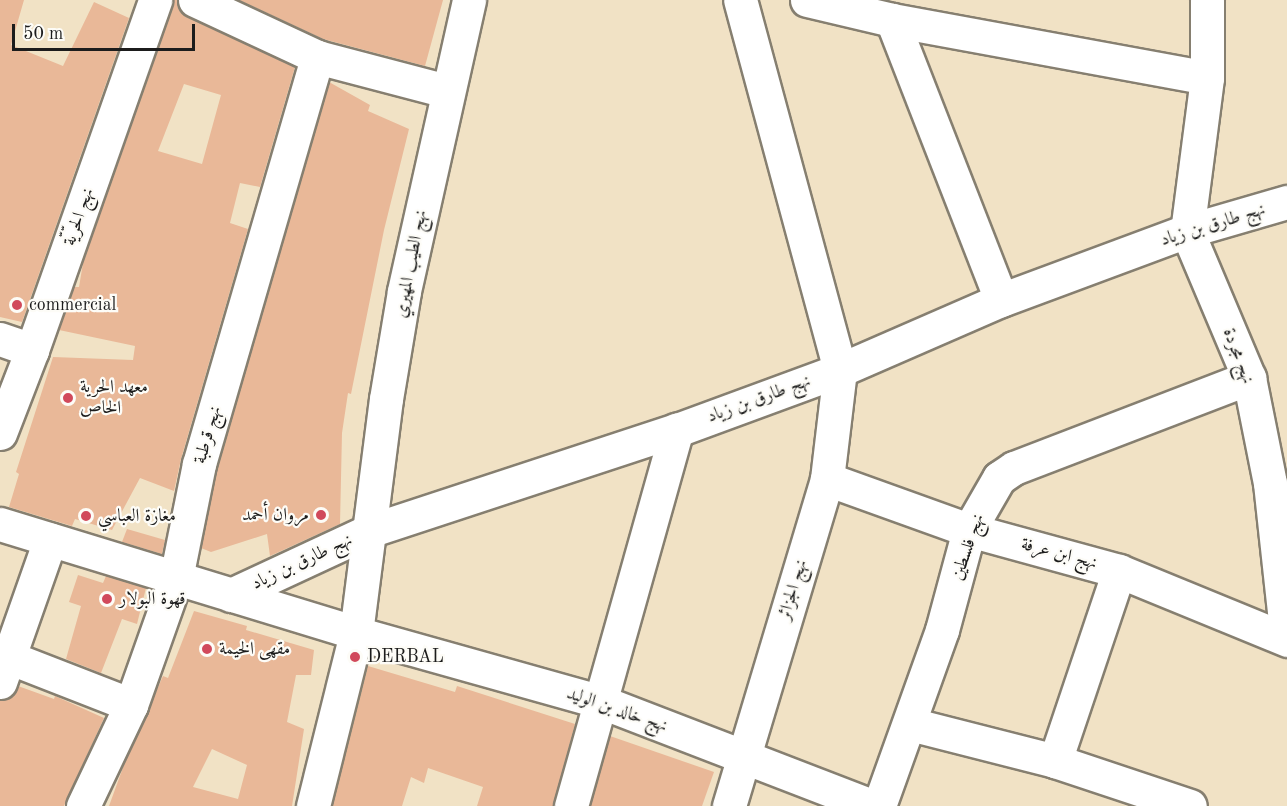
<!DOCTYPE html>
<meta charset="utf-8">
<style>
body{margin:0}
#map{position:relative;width:1287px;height:806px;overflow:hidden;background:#f1e2c5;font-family:"Old Standard TT",Amiri,serif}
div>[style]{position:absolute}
.building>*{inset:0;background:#e9b898}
.roads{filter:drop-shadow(2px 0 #867f70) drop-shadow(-2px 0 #867f70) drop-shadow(0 2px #867f70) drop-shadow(0 -2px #867f70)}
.minor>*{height:33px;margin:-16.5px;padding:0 16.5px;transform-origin:16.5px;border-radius:16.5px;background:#fff}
.dots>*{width:16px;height:16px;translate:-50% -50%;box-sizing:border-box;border:3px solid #fdfcf7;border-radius:50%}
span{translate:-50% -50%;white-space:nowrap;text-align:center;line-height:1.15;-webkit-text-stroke:4.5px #fdfcf7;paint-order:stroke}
.street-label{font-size:18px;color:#1c1c1c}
.poi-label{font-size:18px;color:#1c1c1c}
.left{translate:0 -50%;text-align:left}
.right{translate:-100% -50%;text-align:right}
.scale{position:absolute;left:12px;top:24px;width:183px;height:27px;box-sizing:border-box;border:3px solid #1c1c1c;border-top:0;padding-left:8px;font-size:18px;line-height:21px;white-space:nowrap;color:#1c1c1c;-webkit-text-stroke:4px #fdfcf7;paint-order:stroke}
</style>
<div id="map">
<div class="building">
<i style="clip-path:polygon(0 0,24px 0,11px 45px,63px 66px,94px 2px,129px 18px,22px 322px,0 317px)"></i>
<i style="clip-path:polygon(evenodd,173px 0,177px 0,179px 10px,187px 17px,295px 67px,260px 187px,240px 183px,230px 223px,248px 229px,181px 459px,174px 491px,140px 478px,112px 530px,75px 519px,72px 526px,9px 507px,19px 474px,16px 472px,53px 357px,133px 360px,135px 346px,59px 330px,74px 287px,79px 287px,83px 263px,173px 0,184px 84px,221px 95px,202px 164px,158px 151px,184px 84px)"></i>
<i style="clip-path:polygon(239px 0,443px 0,425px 66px,323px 39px)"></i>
<i style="clip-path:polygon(329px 82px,370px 105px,368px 111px,409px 129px,384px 230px,351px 394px,348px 393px,342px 433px,340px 524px,270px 556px,267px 534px,211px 552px,201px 548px,217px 468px)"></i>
<i style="clip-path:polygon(127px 529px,165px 540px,162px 554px,122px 542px)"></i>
<i style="clip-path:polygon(78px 575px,103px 583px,106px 576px,146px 588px,137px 624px,122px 619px,101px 673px,66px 659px,81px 606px,69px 602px)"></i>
<i style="clip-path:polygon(evenodd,194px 611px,247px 626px,246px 630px,314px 650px,311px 675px,296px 675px,287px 722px,304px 729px,292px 806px,109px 806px,125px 762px,163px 676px,168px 678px,194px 611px,212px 749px,247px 765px,238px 799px,193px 787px,212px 749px)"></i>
<i style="clip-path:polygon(368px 666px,455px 692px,457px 686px,575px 724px,553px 806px,477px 806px,483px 787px,428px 768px,424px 783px,411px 777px,402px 806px,332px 806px)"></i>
<i style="clip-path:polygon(18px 686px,54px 699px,55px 696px,104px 718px,64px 806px,0 806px,0 700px,12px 697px)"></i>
<i style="clip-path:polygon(610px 736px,714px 772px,702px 806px,590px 806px)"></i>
</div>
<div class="roads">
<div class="minor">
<i style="left:195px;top:0;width:135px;rotate:25deg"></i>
<i style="left:317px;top:57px;width:134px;rotate:14.7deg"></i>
<i style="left:807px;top:0;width:87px;rotate:13.2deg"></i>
<i style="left:892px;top:20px;width:320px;rotate:10.4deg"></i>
<i style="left:1207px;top:78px;width:154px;rotate:97.4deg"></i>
<i style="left:1187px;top:231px;width:160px;rotate:67.1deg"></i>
<i style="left:1249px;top:378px;width:107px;rotate:78.7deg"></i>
<i style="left:1270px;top:483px;width:157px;rotate:83.8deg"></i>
<i style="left:1207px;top:0;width:78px;rotate:90deg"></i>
<i style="left:892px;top:20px;width:300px;rotate:68.7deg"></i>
<i style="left:0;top:339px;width:34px;rotate:19deg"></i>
<i style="left:0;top:433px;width:89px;rotate:-68.9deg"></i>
<i style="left:32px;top:350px;width:371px;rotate:-70.6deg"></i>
<i style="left:827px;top:479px;width:151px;rotate:19.8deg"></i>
<i style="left:969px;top:530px;width:156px;rotate:15.3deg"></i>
<i style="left:1119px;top:571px;width:182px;rotate:22.3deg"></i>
<i style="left:0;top:524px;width:372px;rotate:17deg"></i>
<i style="left:356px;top:633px;width:255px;rotate:15.7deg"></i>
<i style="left:602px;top:702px;width:289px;rotate:21.1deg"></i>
<i style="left:231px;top:595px;width:152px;rotate:-24.9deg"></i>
<i style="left:369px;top:531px;width:324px;rotate:-18.2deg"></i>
<i style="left:677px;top:430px;width:174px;rotate:-20.2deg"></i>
<i style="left:840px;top:370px;width:176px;rotate:-23.5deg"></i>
<i style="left:1001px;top:300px;width:198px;rotate:-20.4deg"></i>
<i style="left:1187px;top:231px;width:104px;rotate:-16.2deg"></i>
<i style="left:8px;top:657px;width:132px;rotate:21.3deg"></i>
<i style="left:0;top:682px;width:151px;rotate:-70.6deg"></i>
<i style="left:910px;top:724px;width:150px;rotate:14.3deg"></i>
<i style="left:1055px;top:761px;width:142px;rotate:18.4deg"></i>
<i style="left:1055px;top:761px;width:200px;rotate:-71.4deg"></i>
<i style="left:83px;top:806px;width:112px;rotate:-64.6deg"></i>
<i style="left:131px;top:705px;width:135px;rotate:-70.5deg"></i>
<i style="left:176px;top:578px;width:116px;rotate:-78.6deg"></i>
<i style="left:199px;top:464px;width:424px;rotate:-73.8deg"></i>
<i style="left:313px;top:806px;width:178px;rotate:-76deg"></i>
<i style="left:356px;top:633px;width:236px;rotate:-82.7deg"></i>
<i style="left:386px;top:399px;width:109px;rotate:-80.5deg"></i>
<i style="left:404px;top:291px;width:298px;rotate:-77.4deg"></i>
<i style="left:571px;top:806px;width:391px;rotate:-74.3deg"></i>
<i style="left:729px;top:806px;width:341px;rotate:-73.3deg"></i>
<i style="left:827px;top:479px;width:110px;rotate:-83.2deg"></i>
<i style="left:840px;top:370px;width:383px;rotate:-105.1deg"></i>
<i style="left:879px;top:806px;width:187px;rotate:-70.3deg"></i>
<i style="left:942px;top:630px;width:104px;rotate:-74.9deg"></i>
<i style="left:969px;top:530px;width:60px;rotate:-60deg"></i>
<i style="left:999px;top:478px;width:18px;rotate:-34deg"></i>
<i style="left:1014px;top:468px;width:252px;rotate:-21deg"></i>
</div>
</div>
<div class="dots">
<i style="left:17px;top:305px;background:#d1495b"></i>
<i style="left:68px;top:398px;background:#d1495b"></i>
<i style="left:321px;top:515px;background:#d1495b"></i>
<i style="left:86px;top:516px;background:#d1495b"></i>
<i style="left:107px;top:599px;background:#d1495b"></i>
<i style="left:207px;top:649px;background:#d1495b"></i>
<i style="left:355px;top:657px;background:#d1495b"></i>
</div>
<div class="street-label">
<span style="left:79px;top:217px;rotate:-71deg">نهج الحرّيّة</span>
<span style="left:1213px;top:225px;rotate:-17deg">نهج طارق بن زياد</span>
<span style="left:411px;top:264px;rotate:-79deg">نهج الطيب المهيري</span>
<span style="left:1238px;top:356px;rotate:69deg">نهج مجردة</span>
<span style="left:759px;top:399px;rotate:-20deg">نهج طارق بن زياد</span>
<span style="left:208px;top:435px;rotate:-74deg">نهج قرطبة</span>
<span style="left:968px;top:547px;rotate:-71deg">نهج فلسطين</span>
<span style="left:1059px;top:554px;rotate:15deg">نهج ابن عرفة</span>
<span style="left:302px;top:562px;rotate:-25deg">نهج طارق بن زياد</span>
<span style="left:793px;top:590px;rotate:-73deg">نهج الجزائر</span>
<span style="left:617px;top:710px;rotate:19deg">نهج خالد بن الوليد</span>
</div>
<div class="poi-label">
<span class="left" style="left:29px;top:305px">commercial</span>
<span class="left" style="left:80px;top:398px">معهد الحرية<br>الخاص</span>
<span class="right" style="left:309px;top:515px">مروان أحمد</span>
<span class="left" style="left:98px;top:516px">مغازة العباسي</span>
<span class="left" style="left:119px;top:599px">قهوة البولار</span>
<span class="left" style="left:219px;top:649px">مقهى الخيمة</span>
<span class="left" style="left:367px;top:657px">DERBAL</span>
</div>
<div class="scale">50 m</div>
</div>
